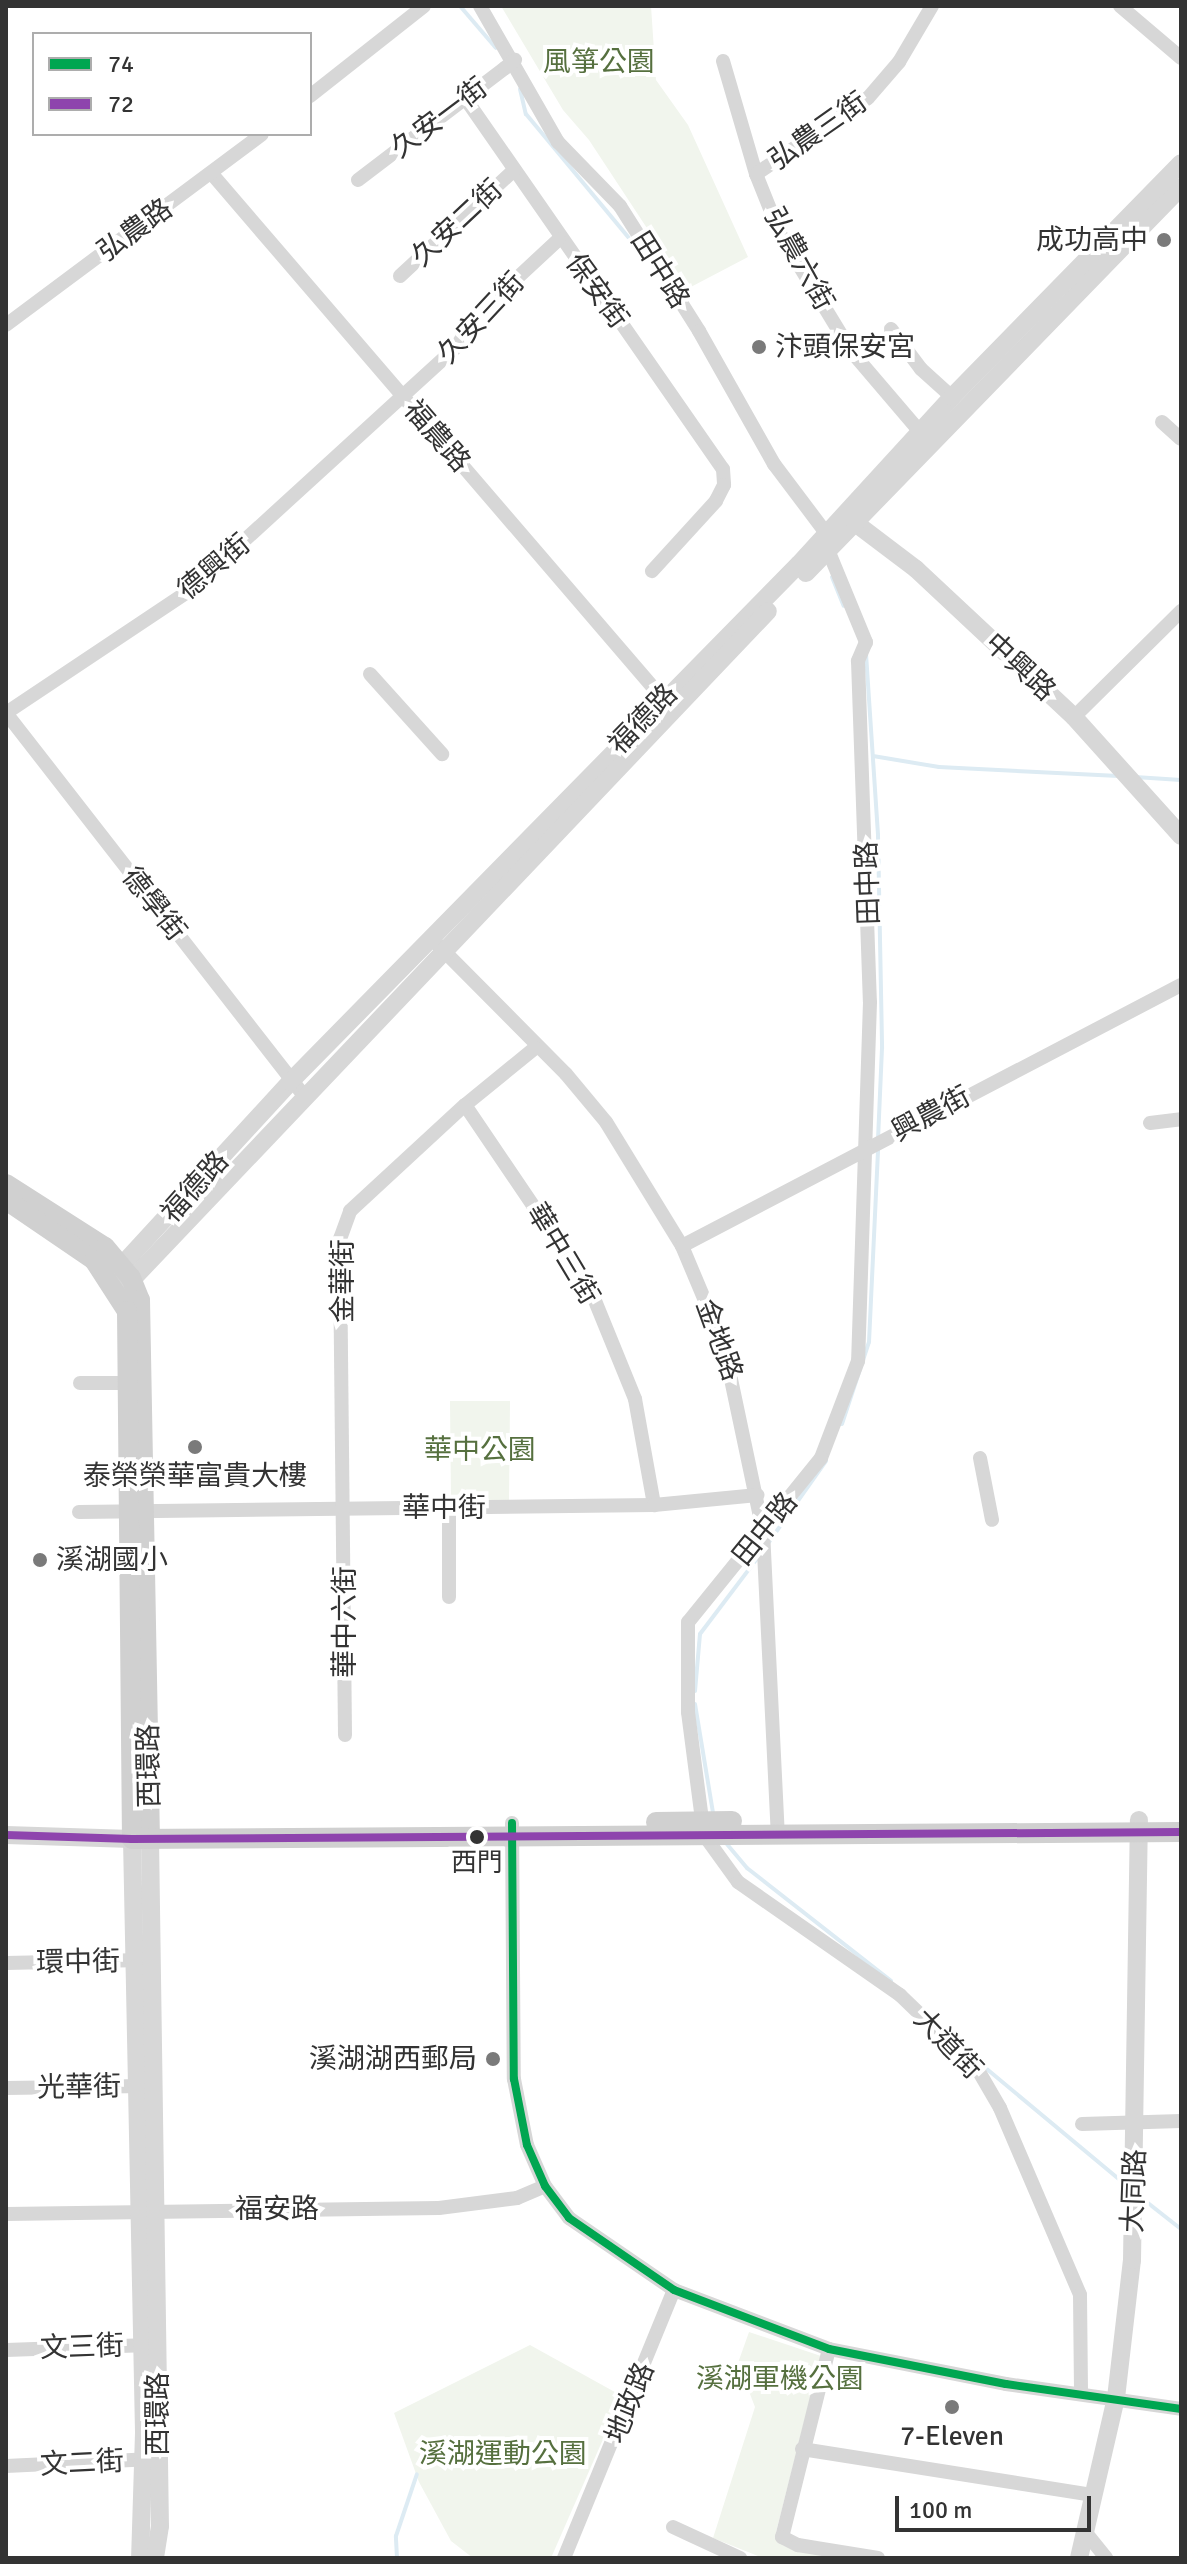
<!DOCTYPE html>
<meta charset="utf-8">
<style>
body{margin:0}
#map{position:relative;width:1187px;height:2564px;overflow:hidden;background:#fff;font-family:Signika,"Noto Sans TC",sans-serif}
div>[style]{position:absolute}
.green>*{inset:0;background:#f1f5ed}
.stream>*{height:4px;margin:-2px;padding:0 2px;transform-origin:2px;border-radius:2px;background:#ddebf3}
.minor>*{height:14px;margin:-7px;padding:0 7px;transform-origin:7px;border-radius:7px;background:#d7d7d7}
.tertiary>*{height:18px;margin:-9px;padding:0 9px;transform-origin:9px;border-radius:9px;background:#d7d7d7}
.secondary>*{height:20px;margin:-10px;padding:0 10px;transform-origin:10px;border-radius:10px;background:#d0d0d0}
.minor-bridge>*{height:14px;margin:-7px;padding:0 7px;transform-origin:7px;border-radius:7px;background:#d7d7d7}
.bus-1>*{height:8px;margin:-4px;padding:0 4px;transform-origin:4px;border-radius:4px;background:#00a651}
.bus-2>*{height:8px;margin:-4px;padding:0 4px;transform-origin:4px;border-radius:4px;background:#8e44ad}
.dots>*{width:22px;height:22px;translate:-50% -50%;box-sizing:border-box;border:4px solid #fff;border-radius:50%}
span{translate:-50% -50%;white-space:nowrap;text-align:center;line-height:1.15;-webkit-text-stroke:8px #fff;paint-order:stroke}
.bus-label{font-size:26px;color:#333}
.park-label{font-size:28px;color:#56703f}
.street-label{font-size:28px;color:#333}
.poi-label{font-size:28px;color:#333}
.right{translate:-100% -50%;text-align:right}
.left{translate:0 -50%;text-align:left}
.frame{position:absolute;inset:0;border:8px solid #333;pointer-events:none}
.legend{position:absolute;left:32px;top:32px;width:280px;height:104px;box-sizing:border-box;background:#fff;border:2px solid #adadad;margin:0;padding:10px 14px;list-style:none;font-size:24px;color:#333}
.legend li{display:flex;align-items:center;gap:16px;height:40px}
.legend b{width:40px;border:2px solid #adadad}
.scale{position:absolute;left:895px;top:2496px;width:196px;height:36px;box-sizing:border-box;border:4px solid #333;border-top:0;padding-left:10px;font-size:24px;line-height:28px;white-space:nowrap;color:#333;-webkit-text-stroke:6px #fff;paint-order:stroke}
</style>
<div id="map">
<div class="green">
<i style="clip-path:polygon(501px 6px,651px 6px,656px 80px,688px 125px,748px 257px,687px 289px,589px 140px,563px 110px)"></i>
<i style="clip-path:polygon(450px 1401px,510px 1401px,509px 1501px,451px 1500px)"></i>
<i style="clip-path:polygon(749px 2332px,821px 2356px,776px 2532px,780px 2540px,858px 2558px,763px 2558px,713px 2538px,755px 2407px,738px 2363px)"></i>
<i style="clip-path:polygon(530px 2345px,622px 2396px,551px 2558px,473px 2558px,451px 2541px,419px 2482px,394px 2413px)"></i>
</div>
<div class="stream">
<i style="left:460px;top:6px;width:55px;rotate:49.4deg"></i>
<i style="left:520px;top:89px;width:26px;rotate:77deg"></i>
<i style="left:526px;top:114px;width:190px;rotate:50.3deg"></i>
<i style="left:832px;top:577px;width:31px;rotate:68deg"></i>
<i style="left:866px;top:654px;width:181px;rotate:86.2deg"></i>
<i style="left:878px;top:835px;width:213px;rotate:88.9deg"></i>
<i style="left:882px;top:1048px;width:93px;rotate:92.5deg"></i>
<i style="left:873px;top:756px;width:67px;rotate:9.5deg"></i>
<i style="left:939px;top:767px;width:180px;rotate:2.9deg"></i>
<i style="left:1135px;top:777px;width:46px;rotate:3.7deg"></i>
<i style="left:842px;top:1424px;width:86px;rotate:-71.8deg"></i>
<i style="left:869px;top:1342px;width:193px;rotate:-87.3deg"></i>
<i style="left:769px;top:1542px;width:99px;rotate:-54.9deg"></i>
<i style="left:695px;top:1691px;width:57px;rotate:-85deg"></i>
<i style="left:700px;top:1634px;width:98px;rotate:-52.9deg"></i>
<i style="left:695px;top:1704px;width:110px;rotate:80.6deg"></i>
<i style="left:726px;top:1843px;width:33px;rotate:50deg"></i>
<i style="left:747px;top:1868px;width:183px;rotate:38.1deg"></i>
<i style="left:982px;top:2065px;width:187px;rotate:39.8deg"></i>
<i style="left:1139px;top:2196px;width:53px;rotate:38.2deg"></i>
<i style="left:397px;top:2558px;width:22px;rotate:-93deg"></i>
<i style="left:396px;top:2536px;width:65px;rotate:-71.3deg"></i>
</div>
<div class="minor">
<i style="left:480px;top:6px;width:157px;rotate:60.2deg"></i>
<i style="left:558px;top:142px;width:89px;rotate:45.9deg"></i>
<i style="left:620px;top:206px;width:148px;rotate:57.7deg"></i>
<i style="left:699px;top:331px;width:153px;rotate:60.6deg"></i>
<i style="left:774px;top:464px;width:86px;rotate:53deg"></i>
<i style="left:826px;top:533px;width:17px;rotate:83deg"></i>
<i style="left:828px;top:550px;width:100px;rotate:67.6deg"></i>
<i style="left:866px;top:642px;width:21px;rotate:113deg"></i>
<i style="left:858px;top:661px;width:341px;rotate:88deg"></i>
<i style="left:870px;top:1002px;width:359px;rotate:91.9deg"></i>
<i style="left:858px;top:1361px;width:104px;rotate:110.9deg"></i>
<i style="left:821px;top:1458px;width:211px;rotate:129deg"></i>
<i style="left:688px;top:1622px;width:90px;rotate:90deg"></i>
<i style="left:688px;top:1712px;width:124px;rotate:82.6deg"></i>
<i style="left:704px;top:1835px;width:58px;rotate:54.1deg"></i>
<i style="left:738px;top:1882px;width:198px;rotate:34.9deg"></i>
<i style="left:900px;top:1995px;width:108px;rotate:43.9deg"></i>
<i style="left:978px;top:2070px;width:44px;rotate:59.9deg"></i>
<i style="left:1000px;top:2108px;width:203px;rotate:66.8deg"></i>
<i style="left:1080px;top:2295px;width:99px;rotate:89.4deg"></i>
<i style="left:1120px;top:6px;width:80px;rotate:40.4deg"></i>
<i style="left:723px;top:61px;width:118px;rotate:73.7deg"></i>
<i style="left:756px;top:174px;width:65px;rotate:68.2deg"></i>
<i style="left:780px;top:234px;width:137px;rotate:58.7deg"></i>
<i style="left:851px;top:351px;width:108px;rotate:49.5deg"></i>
<i style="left:310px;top:96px;width:145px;rotate:-38.3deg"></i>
<i style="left:465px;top:98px;width:452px;rotate:55.2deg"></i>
<i style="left:723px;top:469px;width:16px;rotate:86deg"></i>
<i style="left:724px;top:485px;width:18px;rotate:117deg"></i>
<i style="left:716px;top:501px;width:95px;rotate:132.4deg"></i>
<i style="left:212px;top:174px;width:691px;rotate:49.34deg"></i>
<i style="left:756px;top:174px;width:135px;rotate:-34.2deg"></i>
<i style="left:868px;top:98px;width:48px;rotate:-49.3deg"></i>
<i style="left:899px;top:62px;width:65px;rotate:-59.5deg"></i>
<i style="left:358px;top:180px;width:185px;rotate:-37.3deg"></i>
<i style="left:400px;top:276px;width:156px;rotate:-42.9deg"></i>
<i style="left:6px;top:325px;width:319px;rotate:-36.7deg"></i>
<i style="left:891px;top:329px;width:50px;rotate:53.1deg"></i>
<i style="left:921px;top:369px;width:42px;rotate:42.1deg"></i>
<i style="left:1162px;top:422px;width:25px;rotate:42deg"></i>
<i style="left:370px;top:674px;width:108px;rotate:48deg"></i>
<i style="left:6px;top:713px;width:220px;rotate:-33.7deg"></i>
<i style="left:189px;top:591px;width:363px;rotate:-42.4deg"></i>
<i style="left:457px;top:346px;width:31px;rotate:-59deg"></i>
<i style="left:473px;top:319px;width:117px;rotate:-42.9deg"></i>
<i style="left:6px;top:713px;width:484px;rotate:52.1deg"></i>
<i style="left:1074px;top:717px;width:151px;rotate:-44.7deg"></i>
<i style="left:432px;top:939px;width:190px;rotate:45.2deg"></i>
<i style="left:566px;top:1074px;width:62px;rotate:50.2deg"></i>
<i style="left:606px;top:1122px;width:145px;rotate:58.5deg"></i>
<i style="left:682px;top:1246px;width:108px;rotate:67.2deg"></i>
<i style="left:724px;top:1346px;width:189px;rotate:78.1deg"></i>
<i style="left:763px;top:1531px;width:303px;rotate:87.2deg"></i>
<i style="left:535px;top:1048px;width:90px;rotate:140.8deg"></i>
<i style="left:465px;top:1105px;width:225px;rotate:55.9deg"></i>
<i style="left:591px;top:1291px;width:117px;rotate:67.8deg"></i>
<i style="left:635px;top:1399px;width:108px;rotate:79.8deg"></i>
<i style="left:1150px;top:1123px;width:31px;rotate:-7deg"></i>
<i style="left:682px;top:1246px;width:563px;rotate:-27.61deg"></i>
<i style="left:80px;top:1383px;width:48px"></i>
<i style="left:980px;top:1458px;width:63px;rotate:79deg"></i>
<i style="left:79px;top:1512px;width:575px;rotate:-0.7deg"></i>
<i style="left:654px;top:1505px;width:104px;rotate:-5.5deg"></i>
<i style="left:449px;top:1597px;width:89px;rotate:-90deg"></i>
<i style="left:345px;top:1735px;width:496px;rotate:-90.6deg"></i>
<i style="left:340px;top:1239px;width:30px;rotate:-70deg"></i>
<i style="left:350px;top:1211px;width:156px;rotate:-42.7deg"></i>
<i style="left:512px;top:1823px;width:256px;rotate:89.6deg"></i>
<i style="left:514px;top:2079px;width:67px;rotate:78.9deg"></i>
<i style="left:527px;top:2145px;width:45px;rotate:66.3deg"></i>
<i style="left:545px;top:2186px;width:40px;rotate:53deg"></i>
<i style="left:569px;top:2218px;width:127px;rotate:34.4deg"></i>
<i style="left:674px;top:2290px;width:166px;rotate:20.8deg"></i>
<i style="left:829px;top:2349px;width:180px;rotate:11.2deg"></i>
<i style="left:1006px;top:2384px;width:177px;rotate:8.1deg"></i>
<i style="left:6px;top:1963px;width:136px;rotate:-1.3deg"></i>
<i style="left:6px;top:2088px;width:138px;rotate:-0.8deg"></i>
<i style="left:1082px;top:2124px;width:99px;rotate:-1.7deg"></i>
<i style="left:6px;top:2214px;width:433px;rotate:-0.8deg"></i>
<i style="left:439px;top:2208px;width:79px;rotate:-7.3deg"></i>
<i style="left:517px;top:2198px;width:30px;rotate:-23deg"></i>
<i style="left:829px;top:2349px;width:194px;rotate:104deg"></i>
<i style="left:782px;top:2537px;width:18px;rotate:27deg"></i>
<i style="left:798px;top:2545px;width:81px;rotate:9.2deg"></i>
<i style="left:6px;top:2350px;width:143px;rotate:-2deg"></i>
<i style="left:802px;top:2449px;width:295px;rotate:9deg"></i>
<i style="left:6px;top:2466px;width:147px;rotate:-2.7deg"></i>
<i style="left:673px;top:2527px;width:74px;rotate:24.8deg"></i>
<i style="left:1086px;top:2533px;width:32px;rotate:51deg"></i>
<i style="left:564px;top:2558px;width:290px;rotate:-67.7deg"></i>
</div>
<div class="tertiary">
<i style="left:846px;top:516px;width:88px;rotate:37.1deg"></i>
<i style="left:916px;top:569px;width:216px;rotate:43.1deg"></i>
<i style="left:1074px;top:717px;width:160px;rotate:48deg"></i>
<i style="left:806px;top:573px;width:538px;rotate:-45.83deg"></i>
<i style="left:111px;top:1277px;width:265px;rotate:-47.4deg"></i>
<i style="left:290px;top:1082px;width:726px;rotate:-45.5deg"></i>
<i style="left:799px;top:564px;width:226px;rotate:-47.5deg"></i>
<i style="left:952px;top:397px;width:327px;rotate:-45.6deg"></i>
<i style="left:124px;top:1288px;width:934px;rotate:-46.43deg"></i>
<i style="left:6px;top:1835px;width:126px;rotate:1.8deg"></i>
<i style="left:132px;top:1839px;width:594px;rotate:88.84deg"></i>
<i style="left:144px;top:2433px;width:125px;rotate:91.8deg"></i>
<i style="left:150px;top:1839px;width:687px;rotate:89.17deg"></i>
<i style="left:160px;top:2526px;width:32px;rotate:99deg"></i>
<i style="left:1079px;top:2558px;width:164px;rotate:-77deg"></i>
<i style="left:1116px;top:2398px;width:139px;rotate:-83.4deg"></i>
<i style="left:1132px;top:2260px;width:440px;rotate:-89.1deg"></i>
</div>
<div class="secondary">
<i style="left:6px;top:1184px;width:117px;rotate:32.5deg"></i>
<i style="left:105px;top:1247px;width:40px;rotate:50deg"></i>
<i style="left:131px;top:1278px;width:24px;rotate:68deg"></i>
<i style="left:140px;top:1300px;width:539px;rotate:88.94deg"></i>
<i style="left:6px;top:1200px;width:107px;rotate:34.3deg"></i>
<i style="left:94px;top:1260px;width:61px;rotate:57.1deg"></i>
<i style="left:127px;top:1311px;width:528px;rotate:89.46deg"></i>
<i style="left:132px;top:1839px;width:1049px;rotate:-0.38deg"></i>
<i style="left:656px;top:1822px;width:76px;rotate:-0.8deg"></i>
</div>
<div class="minor-bridge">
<i style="left:505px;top:68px;width:13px;rotate:-39deg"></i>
</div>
<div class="bus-1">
<i style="left:512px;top:1823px;width:256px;rotate:89.6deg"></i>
<i style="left:514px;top:2079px;width:67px;rotate:78.9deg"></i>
<i style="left:527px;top:2145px;width:45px;rotate:66.3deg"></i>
<i style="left:545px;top:2186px;width:40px;rotate:53deg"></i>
<i style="left:569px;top:2218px;width:127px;rotate:34.4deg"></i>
<i style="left:674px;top:2290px;width:166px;rotate:20.8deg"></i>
<i style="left:829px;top:2349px;width:180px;rotate:11.2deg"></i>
<i style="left:1006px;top:2384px;width:177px;rotate:8.1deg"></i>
</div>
<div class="bus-2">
<i style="left:6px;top:1835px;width:126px;rotate:1.8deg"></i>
<i style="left:132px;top:1839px;width:1049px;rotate:-0.38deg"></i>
</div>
<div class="dots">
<i style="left:1164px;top:240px;background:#7a7a7a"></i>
<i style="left:759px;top:347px;background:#7a7a7a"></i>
<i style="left:195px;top:1447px;background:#7a7a7a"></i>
<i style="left:40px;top:1560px;background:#7a7a7a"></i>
<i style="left:477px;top:1837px;background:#333"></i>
<i style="left:493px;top:2059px;background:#7a7a7a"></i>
<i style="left:952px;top:2407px;background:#7a7a7a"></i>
</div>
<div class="bus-label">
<span style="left:477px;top:1864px">西門</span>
</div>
<div class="park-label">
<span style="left:599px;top:62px">風箏公園</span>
<span style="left:480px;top:1450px">華中公園</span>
<span style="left:780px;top:2379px">溪湖軍機公園</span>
<span style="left:503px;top:2454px">溪湖運動公園</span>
</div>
<div class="street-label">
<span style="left:439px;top:118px;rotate:-37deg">久安一街</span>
<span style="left:818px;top:131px;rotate:-35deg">弘農三街</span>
<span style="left:457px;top:223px;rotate:-43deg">久安二街</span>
<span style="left:135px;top:230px;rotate:-36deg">弘農路</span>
<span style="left:799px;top:259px;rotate:61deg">弘農六街</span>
<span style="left:660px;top:270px;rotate:58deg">田中路</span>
<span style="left:597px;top:291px;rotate:54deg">保安街</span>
<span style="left:481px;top:318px;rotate:-47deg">久安三街</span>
<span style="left:437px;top:436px;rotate:49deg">福農路</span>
<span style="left:214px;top:567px;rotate:-40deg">德興街</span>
<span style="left:1020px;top:667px;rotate:43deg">中興路</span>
<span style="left:643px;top:719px;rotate:-46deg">福德路</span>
<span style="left:868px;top:883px;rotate:-92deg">田中路</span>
<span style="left:154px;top:904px;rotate:52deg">德學街</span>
<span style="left:931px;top:1114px;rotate:-28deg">興農街</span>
<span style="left:195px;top:1187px;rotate:-48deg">福德路</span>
<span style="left:563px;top:1254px;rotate:59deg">華中三街</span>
<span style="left:343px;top:1281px;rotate:-90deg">金華街</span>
<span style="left:719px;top:1340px;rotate:70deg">金地路</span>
<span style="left:444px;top:1508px">華中街</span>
<span style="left:765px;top:1529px;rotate:-51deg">田中路</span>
<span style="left:345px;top:1622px;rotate:-90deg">華中六街</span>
<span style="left:149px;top:1766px;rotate:-91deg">西環路</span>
<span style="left:78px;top:1962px;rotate:-1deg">環中街</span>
<span style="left:948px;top:2044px;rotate:46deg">大道街</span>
<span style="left:79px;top:2087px;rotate:-1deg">光華街</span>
<span style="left:1134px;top:2191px;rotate:-88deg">大同路</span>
<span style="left:277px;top:2209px">福安路</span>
<span style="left:82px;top:2347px;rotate:-2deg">文三街</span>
<span style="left:630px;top:2403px;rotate:-68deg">地政路</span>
<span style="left:158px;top:2414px;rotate:-90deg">西環路</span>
<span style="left:82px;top:2463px;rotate:-3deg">文二街</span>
</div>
<div class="poi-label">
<span class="right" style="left:1148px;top:240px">成功高中</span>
<span class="left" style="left:775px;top:347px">汴頭保安宮</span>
<span style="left:195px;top:1476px">泰榮榮華富貴大樓</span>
<span class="left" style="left:56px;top:1560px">溪湖國小</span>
<span class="right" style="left:477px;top:2059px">溪湖湖西郵局</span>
<span style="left:952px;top:2436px">7-Eleven</span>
</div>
<div class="frame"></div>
<ul class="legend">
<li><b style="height:10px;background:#00a651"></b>74</li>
<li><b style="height:10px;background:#8e44ad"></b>72</li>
</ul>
<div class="scale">100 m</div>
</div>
